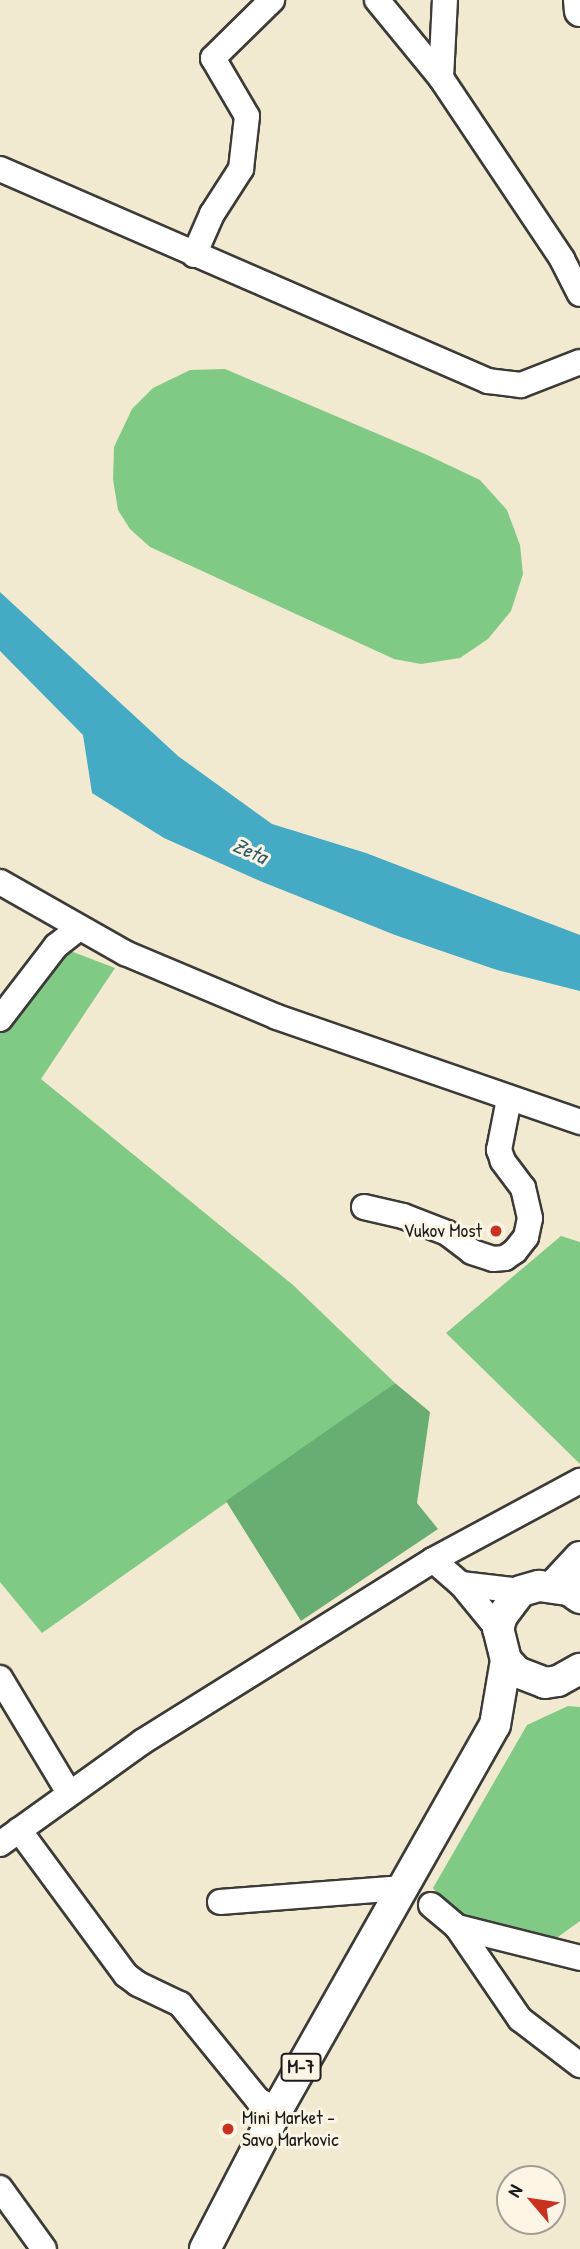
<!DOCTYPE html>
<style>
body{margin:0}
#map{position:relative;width:580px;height:2249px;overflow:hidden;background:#f1ead0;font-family:"Patrick Hand",sans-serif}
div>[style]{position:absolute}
.green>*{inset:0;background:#81ca86}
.forest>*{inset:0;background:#68ae73}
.water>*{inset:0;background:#45abc5}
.roads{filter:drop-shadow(2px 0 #3c3b37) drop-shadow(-2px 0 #3c3b37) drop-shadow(0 2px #3c3b37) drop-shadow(0 -2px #3c3b37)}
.minor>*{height:24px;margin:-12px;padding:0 12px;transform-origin:12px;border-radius:12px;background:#fff}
.major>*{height:30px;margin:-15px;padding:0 15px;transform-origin:15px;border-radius:15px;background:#fff}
.dots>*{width:19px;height:19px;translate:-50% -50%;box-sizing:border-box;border:4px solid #fcf5e5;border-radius:50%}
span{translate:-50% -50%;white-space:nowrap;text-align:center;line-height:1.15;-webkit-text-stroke:6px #fcf5e5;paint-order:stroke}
.shield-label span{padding:2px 5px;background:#fcf5e5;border:2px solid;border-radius:5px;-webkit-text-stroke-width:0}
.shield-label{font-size:18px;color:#1c1c1c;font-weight:700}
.poi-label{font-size:19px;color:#1c1c1c}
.right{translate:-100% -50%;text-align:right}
.left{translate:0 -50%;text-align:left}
.water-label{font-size:21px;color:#2e5c68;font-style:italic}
.north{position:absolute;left:496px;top:2165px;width:70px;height:70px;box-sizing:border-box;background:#fcf5e5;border:2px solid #a29e95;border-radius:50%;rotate:299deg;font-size:19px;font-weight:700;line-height:28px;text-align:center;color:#1c1c1c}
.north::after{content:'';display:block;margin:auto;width:24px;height:32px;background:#c8321e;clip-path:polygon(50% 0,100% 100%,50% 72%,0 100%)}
</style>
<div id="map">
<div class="green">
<i style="clip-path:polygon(225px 369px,425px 454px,480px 480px,507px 510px,520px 545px,523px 574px,511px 611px,488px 639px,460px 658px,421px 664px,394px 659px,150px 547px,130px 529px,118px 510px,113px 479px,114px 447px,132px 409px,153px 388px,190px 370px)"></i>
<i style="clip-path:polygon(47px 942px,115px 968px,41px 1079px,293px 1285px,395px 1383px,42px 1633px,0 1582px,0 1000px)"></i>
<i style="clip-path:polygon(561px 1236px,580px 1242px,580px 1464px,446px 1333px)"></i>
<i style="clip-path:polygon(568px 1706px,580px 1707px,580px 1921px,551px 1942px,457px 1920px,433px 1888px,527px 1725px)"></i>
</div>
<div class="forest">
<i style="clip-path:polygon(395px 1383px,430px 1412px,417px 1503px,438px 1529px,301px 1621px,226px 1501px)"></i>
</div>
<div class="water">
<i style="clip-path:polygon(0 592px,178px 756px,272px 824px,366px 853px,580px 935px,580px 991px,497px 970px,395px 935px,260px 881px,164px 838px,92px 793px,83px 735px,0 651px)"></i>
</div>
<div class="roads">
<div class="minor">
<i style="left:377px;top:0;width:101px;rotate:50.6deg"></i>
<i style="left:441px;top:78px;width:218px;rotate:56.2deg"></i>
<i style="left:562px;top:259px;width:39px;rotate:63deg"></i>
<i style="left:441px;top:78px;width:78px;rotate:-87.1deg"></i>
<i style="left:0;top:169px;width:532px;rotate:23.48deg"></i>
<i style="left:488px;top:381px;width:33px;rotate:7deg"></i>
<i style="left:521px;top:385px;width:63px;rotate:-21.3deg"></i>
<i style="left:194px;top:255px;width:45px;rotate:-66.3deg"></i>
<i style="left:212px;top:214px;width:54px;rotate:-57.2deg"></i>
<i style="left:241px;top:169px;width:53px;rotate:-83.5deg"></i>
<i style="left:247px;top:116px;width:67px;rotate:-120.4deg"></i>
<i style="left:213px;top:58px;width:83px;rotate:-44.5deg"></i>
<i style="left:0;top:882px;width:144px;rotate:29.6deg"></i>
<i style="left:125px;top:953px;width:165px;rotate:22.8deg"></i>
<i style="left:277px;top:1017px;width:321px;rotate:19.1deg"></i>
<i style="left:0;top:1019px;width:92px;rotate:-52.5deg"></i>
<i style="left:56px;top:946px;width:29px;rotate:-38deg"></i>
<i style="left:364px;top:1207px;width:40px;rotate:13deg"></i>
<i style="left:403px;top:1216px;width:47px;rotate:21.1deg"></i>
<i style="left:447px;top:1233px;width:31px;rotate:37deg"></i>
<i style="left:472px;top:1252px;width:22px;rotate:18deg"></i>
<i style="left:493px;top:1259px;width:12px;rotate:-5deg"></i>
<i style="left:505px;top:1258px;width:12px;rotate:-35deg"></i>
<i style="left:515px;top:1251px;width:18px;rotate:-52deg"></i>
<i style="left:526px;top:1237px;width:19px;rotate:-78deg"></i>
<i style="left:530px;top:1218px;width:31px;rotate:-103deg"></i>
<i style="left:523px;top:1188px;width:34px;rotate:-127deg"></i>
<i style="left:503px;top:1161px;width:12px;rotate:-110deg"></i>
<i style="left:499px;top:1150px;width:52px;rotate:-78.9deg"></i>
<i style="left:433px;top:1560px;width:167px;rotate:-28.3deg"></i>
<i style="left:461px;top:1584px;width:60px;rotate:6.7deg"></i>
<i style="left:0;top:1678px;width:134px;rotate:59deg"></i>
<i style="left:19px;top:1830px;width:180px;rotate:53.6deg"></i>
<i style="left:126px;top:1975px;width:15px;rotate:37deg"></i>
<i style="left:138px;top:1984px;width:47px;rotate:25.5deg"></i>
<i style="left:180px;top:2004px;width:124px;rotate:50.9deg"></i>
<i style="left:258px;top:2100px;width:21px;rotate:28deg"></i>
<i style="left:0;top:1844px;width:175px;rotate:-35.7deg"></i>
<i style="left:142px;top:1742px;width:343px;rotate:-32deg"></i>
<i style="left:433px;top:1560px;width:37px;rotate:41deg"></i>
<i style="left:461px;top:1584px;width:58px;rotate:50.6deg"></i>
<i style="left:220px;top:1902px;width:184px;rotate:-4.4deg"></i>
<i style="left:431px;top:1905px;width:34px;rotate:40deg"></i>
<i style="left:457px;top:1927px;width:127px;rotate:14.1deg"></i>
<i style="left:457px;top:1927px;width:112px;rotate:55.6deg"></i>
<i style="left:520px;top:2019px;width:76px;rotate:37.5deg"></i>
<i style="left:0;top:2188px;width:75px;rotate:54.2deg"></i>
</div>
<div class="major">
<i style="left:579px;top:0;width:11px;rotate:85deg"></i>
<i style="left:552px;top:1587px;width:41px;rotate:-47deg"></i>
<i style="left:506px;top:1660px;width:16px;rotate:47deg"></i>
<i style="left:517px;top:1672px;width:30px;rotate:21deg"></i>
<i style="left:545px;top:1683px;width:13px;rotate:-9deg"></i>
<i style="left:558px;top:1681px;width:25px;rotate:-29deg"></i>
<i style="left:205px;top:2249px;width:157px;rotate:-62.6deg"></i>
<i style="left:277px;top:2110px;width:442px;rotate:-60.5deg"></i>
<i style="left:495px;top:1725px;width:66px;rotate:-80.4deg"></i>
<i style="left:506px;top:1660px;width:32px;rotate:-104deg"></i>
<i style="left:498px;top:1629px;width:14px;rotate:-73deg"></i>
<i style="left:502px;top:1616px;width:31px;rotate:-53deg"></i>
<i style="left:521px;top:1591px;width:19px;rotate:-16deg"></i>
<i style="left:539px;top:1586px;width:30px;rotate:8deg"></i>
<i style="left:569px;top:1590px;width:14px;rotate:36deg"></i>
</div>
</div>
<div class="dots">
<i style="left:496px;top:1231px;background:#c8321e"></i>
<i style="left:228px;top:2129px;background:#c8321e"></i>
</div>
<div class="shield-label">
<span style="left:301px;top:2067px">M-7</span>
</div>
<div class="poi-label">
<span class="right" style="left:482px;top:1231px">Vukov Most</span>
<span class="left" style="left:242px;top:2129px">Mini Market -<br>Savo Markovic</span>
</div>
<div class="water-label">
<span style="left:250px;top:851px;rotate:24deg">Zeta</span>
</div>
<div class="north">N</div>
</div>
